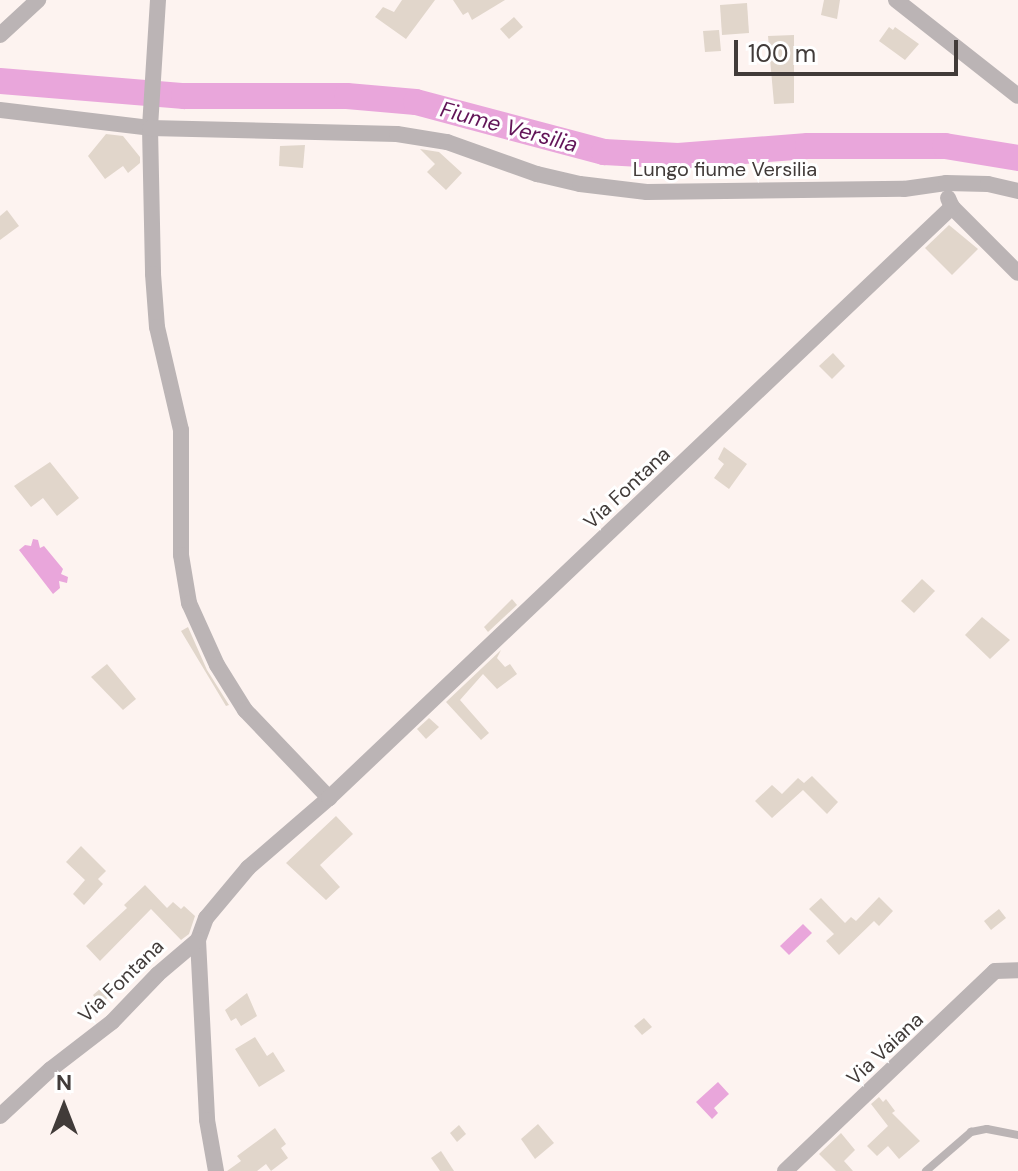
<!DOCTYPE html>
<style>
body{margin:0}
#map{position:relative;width:1018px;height:1171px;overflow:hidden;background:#fdf3f0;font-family:"DM Sans",sans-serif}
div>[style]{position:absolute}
.water>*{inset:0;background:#e9a6db}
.river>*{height:26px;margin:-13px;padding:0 13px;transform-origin:13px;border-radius:13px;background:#e9a6db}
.building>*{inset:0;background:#e1d6cb}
.service>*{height:8px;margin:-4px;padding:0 4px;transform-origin:4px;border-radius:4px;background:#bbb4b5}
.minor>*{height:16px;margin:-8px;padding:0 8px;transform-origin:8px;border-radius:8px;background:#bbb4b5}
span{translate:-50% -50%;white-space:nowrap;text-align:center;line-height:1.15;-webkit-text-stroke:6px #fff;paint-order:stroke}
.street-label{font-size:20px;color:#413b39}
.water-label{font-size:22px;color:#621558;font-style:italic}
.north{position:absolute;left:24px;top:1067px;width:80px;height:80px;-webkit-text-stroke:6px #fff;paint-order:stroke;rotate:0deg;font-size:22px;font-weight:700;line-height:32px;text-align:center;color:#413b39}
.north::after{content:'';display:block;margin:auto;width:28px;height:36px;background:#413b39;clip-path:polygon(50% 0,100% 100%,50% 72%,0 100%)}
.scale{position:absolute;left:734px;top:40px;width:224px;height:36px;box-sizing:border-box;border:4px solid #413b39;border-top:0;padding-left:10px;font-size:24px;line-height:28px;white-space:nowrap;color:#413b39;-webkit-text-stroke:6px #fff;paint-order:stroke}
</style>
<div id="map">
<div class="water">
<i style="clip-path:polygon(33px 539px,38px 540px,40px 548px,44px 546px,63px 569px,61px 574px,68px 577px,67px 583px,59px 581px,60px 588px,53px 594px,19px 550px,25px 545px,31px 546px)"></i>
<i style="clip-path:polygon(803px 924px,812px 933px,789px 955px,780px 946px)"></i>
<i style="clip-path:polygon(718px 1082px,729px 1094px,714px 1108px,718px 1113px,712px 1119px,696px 1102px)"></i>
</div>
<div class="river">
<i style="left:0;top:81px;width:185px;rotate:4.7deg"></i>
<i style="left:184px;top:96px;width:163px"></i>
<i style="left:347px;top:96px;width:69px;rotate:5deg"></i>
<i style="left:416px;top:102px;width:195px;rotate:14.9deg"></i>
<i style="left:604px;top:152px;width:74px;rotate:3.1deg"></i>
<i style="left:678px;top:156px;width:130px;rotate:-4.4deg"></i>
<i style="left:808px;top:146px;width:137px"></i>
<i style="left:945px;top:146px;width:74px;rotate:9.3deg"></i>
</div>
<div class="building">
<i style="clip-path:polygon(402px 0,435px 0,406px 39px,375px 17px,383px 7px,394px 12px)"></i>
<i style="clip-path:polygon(453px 0,505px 0,472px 20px,468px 12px,463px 15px)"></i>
<i style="clip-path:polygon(824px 0,840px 0,837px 19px,821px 15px)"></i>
<i style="clip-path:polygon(747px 3px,749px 33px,722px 35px,720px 5px)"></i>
<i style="clip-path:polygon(514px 17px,523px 27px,509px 39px,500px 29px)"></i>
<i style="clip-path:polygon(889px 27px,893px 30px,895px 27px,919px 44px,905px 60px,879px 41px)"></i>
<i style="clip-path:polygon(719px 30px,721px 51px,705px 52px,703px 31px)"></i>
<i style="clip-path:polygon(794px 35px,794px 103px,774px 104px,768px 36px)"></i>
<i style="clip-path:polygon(106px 134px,123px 136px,140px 157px,140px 163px,128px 173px,123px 166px,105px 179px,88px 156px)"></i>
<i style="clip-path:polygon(305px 145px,303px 168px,279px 166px,280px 146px)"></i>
<i style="clip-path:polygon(420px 149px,439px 152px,462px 173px,446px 190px,427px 172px,435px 164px)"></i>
<i style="clip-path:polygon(7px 210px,19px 226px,0 240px,0 216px)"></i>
<i style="clip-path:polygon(949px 225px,978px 249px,952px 275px,925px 248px)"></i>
<i style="clip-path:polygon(833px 353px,845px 366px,832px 379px,819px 366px)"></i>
<i style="clip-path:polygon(724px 447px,747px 464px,729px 489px,714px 478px,724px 464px,718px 459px)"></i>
<i style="clip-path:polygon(50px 462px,79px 498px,57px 516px,43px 498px,31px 507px,14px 486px)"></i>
<i style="clip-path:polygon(922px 579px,935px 591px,914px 613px,901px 601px)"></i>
<i style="clip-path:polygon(512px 599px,517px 605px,488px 632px,484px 627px)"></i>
<i style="clip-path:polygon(982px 617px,1010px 640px,990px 659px,965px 635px)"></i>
<i style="clip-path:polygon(188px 627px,207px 670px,229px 705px,226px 706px,181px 631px)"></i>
<i style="clip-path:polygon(501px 650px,497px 658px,505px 667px,510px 664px,517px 674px,497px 689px,483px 674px,460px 700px,489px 733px,481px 740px,446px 702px)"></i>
<i style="clip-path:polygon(107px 664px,136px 699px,123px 710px,91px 677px)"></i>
<i style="clip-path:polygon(429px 718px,439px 727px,426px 739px,417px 729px)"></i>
<i style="clip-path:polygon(812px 776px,838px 802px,827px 814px,803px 790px,772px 818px,755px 801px,772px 785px,782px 794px,798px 778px,804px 783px)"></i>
<i style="clip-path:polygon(336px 816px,353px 834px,320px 865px,340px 887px,326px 900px,286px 863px)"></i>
<i style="clip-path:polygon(81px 846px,106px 871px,98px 879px,103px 884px,84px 905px,73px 894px,85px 880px,66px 862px)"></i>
<i style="clip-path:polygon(145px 885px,167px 908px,173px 902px,181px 909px,184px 906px,195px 916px,189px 934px,181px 940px,151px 909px,100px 961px,86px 946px,127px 908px,124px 905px)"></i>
<i style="clip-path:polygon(879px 897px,893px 911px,879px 926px,874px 921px,839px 955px,826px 941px,834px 934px,809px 909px,821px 898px,845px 923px,851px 917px,856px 921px)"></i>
<i style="clip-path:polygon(999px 909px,1006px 918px,991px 930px,984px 921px)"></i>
<i style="clip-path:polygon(109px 981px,116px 990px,100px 1005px,93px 995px)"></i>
<i style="clip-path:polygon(247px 993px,257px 1016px,241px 1026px,236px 1018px,231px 1021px,225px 1010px)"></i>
<i style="clip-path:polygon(644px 1018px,652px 1027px,642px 1035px,634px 1026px)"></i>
<i style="clip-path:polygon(255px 1037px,267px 1056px,273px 1052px,285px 1071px,259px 1087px,235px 1049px)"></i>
<i style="clip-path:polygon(879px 1097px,883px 1102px,886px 1099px,895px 1111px,892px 1113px,920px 1141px,899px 1159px,888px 1146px,877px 1156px,867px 1146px,888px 1126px,871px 1104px)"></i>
<i style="clip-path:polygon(538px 1124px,554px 1143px,535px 1159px,521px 1139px)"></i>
<i style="clip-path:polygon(459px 1125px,466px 1134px,457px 1142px,450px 1133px)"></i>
<i style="clip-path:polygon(275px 1128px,286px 1144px,281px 1148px,288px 1158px,271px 1171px,266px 1164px,257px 1171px,227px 1171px,241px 1161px,237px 1156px)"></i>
<i style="clip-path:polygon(841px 1133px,855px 1150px,844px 1161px,853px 1171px,836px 1171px,819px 1154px)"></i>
<i style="clip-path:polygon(441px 1151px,454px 1171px,440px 1171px,431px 1158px)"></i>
</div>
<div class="service">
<i style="left:926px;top:1171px;width:60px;rotate:-40.9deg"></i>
<i style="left:971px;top:1132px;width:16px;rotate:-11deg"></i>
<i style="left:987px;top:1129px;width:32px;rotate:11deg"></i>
</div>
<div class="minor">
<i style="left:158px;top:0;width:128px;rotate:93.6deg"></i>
<i style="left:150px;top:128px;width:146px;rotate:88.8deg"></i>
<i style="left:153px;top:274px;width:53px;rotate:85.7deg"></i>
<i style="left:157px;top:327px;width:106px;rotate:76.9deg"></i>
<i style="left:181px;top:430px;width:125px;rotate:90deg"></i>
<i style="left:181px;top:555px;width:49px;rotate:80.5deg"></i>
<i style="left:189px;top:603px;width:68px;rotate:65.7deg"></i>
<i style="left:217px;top:665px;width:53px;rotate:58.1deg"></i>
<i style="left:245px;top:710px;width:122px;rotate:46.3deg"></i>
<i style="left:329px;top:798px;width:107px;rotate:139.2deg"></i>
<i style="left:248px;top:868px;width:65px;rotate:130deg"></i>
<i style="left:206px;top:918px;width:23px;rotate:110deg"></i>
<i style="left:198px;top:940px;width:180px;rotate:87.1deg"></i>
<i style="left:207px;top:1120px;width:52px;rotate:80deg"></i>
<i style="left:896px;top:0;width:155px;rotate:38.2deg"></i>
<i style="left:0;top:35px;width:52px;rotate:-42.6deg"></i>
<i style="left:0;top:110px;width:151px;rotate:6.8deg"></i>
<i style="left:150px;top:128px;width:247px;rotate:1.4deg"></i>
<i style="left:397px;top:134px;width:51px;rotate:9.1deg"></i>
<i style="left:447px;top:142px;width:96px;rotate:19.6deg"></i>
<i style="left:537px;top:174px;width:44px;rotate:13.1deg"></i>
<i style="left:580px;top:184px;width:67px;rotate:6.8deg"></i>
<i style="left:647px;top:192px;width:257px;rotate:-0.7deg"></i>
<i style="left:904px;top:189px;width:42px;rotate:-8.1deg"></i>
<i style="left:946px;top:183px;width:42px;rotate:1.4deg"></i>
<i style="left:988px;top:184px;width:31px;rotate:13deg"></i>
<i style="left:948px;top:198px;width:10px;rotate:66deg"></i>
<i style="left:952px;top:207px;width:93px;rotate:45deg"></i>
<i style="left:329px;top:798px;width:859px;rotate:-43.49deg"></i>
<i style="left:0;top:1116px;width:69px;rotate:-42.7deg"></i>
<i style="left:51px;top:1069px;width:77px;rotate:-37.6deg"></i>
<i style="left:112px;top:1022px;width:66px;rotate:-46.2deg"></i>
<i style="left:158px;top:974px;width:52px;rotate:-40.4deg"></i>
<i style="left:785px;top:1171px;width:290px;rotate:-43.6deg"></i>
<i style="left:995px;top:971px;width:23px;rotate:-2deg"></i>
</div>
<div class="street-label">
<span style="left:725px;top:169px">Lungo fiume Versilia</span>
<span style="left:627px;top:488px;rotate:-43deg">Via Fontana</span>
<span style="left:121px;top:981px;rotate:-44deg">Via Fontana</span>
<span style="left:885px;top:1049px;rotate:-43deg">Via Vaiana</span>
</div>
<div class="water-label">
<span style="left:509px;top:127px;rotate:15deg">Fiume Versilia</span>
</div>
<div class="north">N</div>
<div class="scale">100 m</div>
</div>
